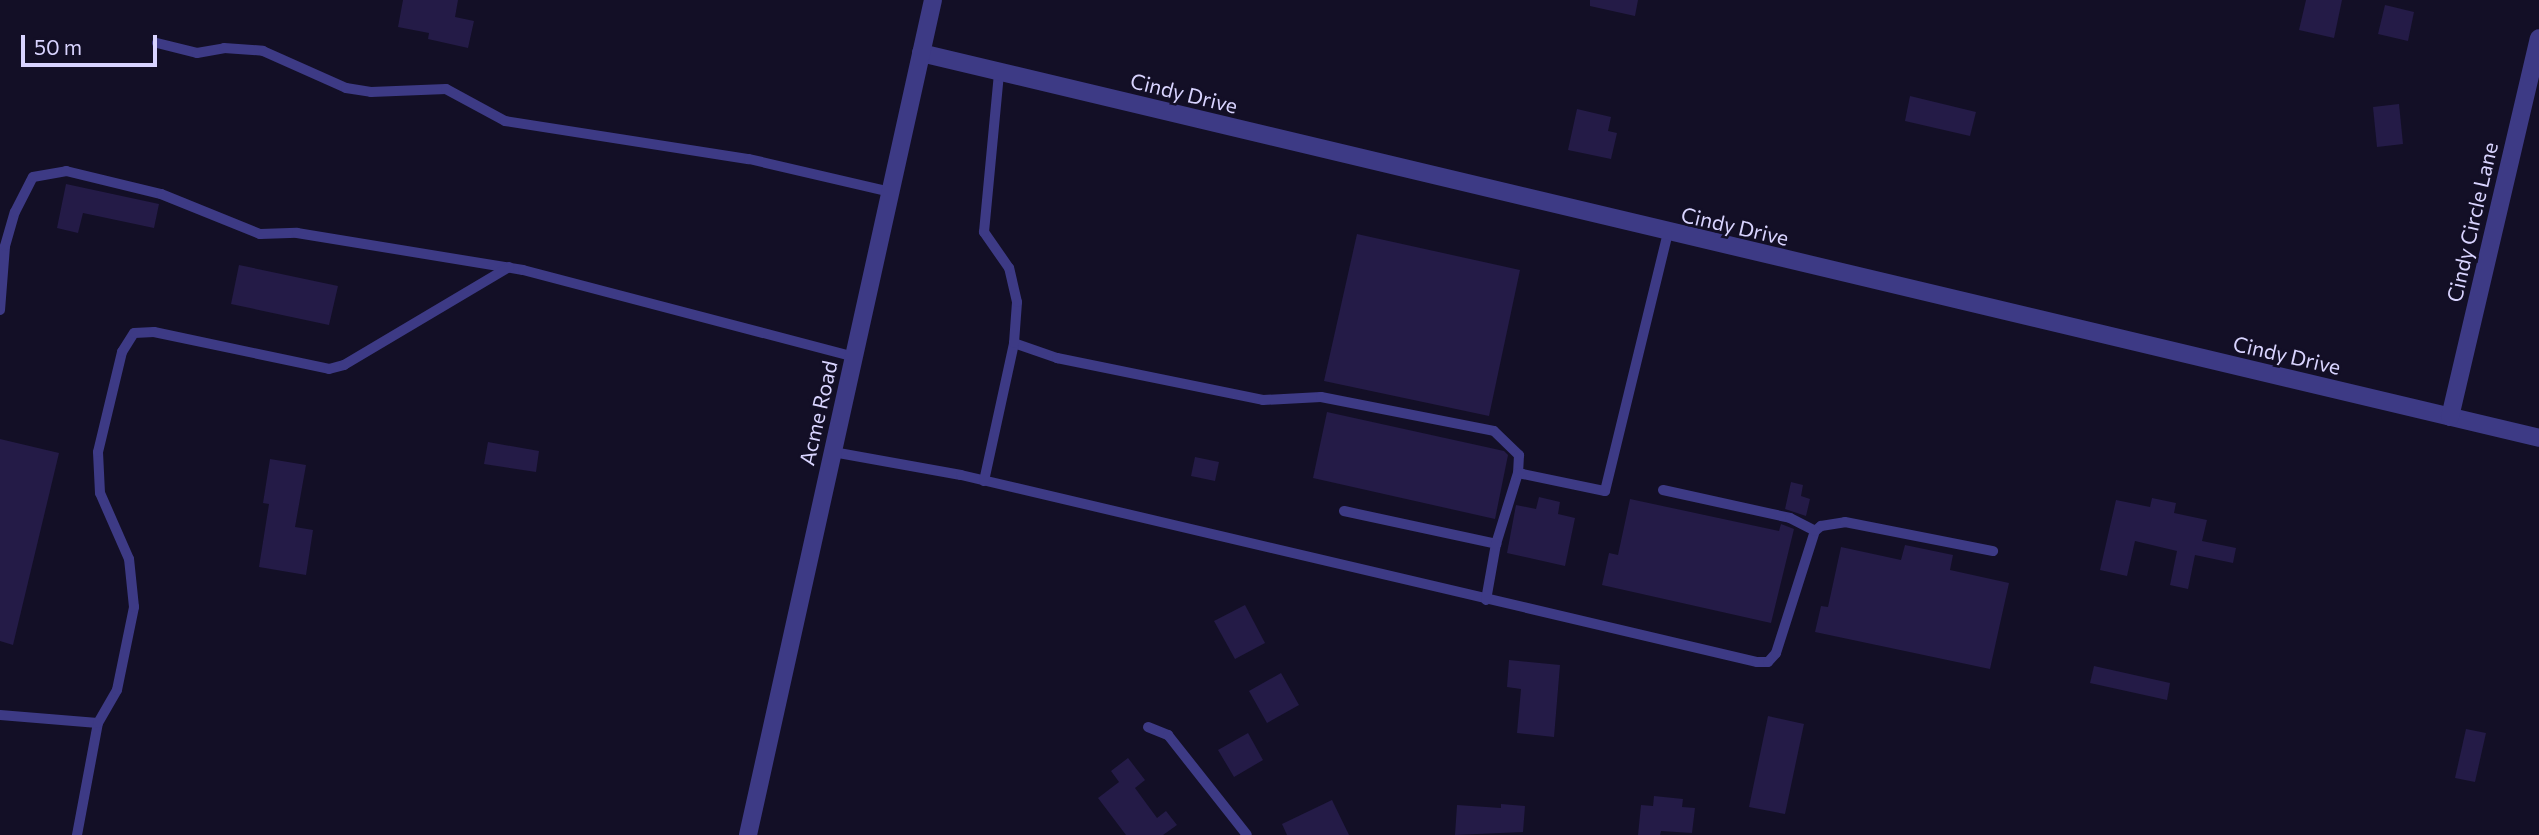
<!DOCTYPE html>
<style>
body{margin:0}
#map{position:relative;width:2539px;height:835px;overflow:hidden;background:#130f26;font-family:Commissioner,sans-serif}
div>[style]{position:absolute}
.building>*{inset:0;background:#241b47}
.service>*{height:10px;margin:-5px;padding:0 5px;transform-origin:5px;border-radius:5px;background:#3d3a85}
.minor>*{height:18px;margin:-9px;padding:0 9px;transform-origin:9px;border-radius:9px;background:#3d3a85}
span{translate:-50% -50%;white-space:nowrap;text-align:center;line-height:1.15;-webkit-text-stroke:5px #130f26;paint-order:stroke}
.street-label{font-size:21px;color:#d9d4ff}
.scale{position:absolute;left:21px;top:35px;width:136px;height:32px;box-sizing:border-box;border:4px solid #d9d4ff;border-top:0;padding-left:9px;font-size:21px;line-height:24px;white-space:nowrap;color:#d9d4ff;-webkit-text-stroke:5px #130f26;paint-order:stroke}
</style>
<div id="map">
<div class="building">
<i style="clip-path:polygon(403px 0,458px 0,455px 17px,474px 21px,468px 48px,428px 39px,429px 33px,398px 27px)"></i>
<i style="clip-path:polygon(1590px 0,1638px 0,1635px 16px,1590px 6px)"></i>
<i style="clip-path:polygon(2306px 0,2342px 0,2334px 38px,2299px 30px)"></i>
<i style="clip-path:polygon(2385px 5px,2414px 12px,2408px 41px,2378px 34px)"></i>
<i style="clip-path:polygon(1910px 96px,1976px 112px,1970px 136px,1905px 121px)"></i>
<i style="clip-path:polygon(2399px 104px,2403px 144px,2377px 147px,2373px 107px)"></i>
<i style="clip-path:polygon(1577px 109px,1611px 117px,1608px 131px,1617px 133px,1611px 159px,1568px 150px)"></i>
<i style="clip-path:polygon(66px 184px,159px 204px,154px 228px,83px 213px,78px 233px,57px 228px)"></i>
<i style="clip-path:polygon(1357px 234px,1520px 270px,1489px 416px,1324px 381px)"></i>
<i style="clip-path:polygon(239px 265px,338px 286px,329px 325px,231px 304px)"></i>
<i style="clip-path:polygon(1327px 412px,1504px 451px,1508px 455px,1495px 519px,1313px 478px)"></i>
<i style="clip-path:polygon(0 439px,59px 453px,13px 645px,0 641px)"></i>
<i style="clip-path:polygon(488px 442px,539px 451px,536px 472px,484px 464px)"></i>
<i style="clip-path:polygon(1195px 457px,1219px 462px,1215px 481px,1191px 476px)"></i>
<i style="clip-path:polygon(270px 459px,306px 465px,295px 527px,313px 530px,306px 575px,259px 567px,269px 504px,263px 503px)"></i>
<i style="clip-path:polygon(1791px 482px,1803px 485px,1801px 496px,1810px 499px,1806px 516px,1785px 509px)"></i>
<i style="clip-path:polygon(1539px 497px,1560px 502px,1558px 514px,1575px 518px,1565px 566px,1507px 553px,1516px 505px,1536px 509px)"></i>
<i style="clip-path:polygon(2152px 498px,2176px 503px,2174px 513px,2207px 520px,2202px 541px,2236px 548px,2233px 563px,2195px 555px,2188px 589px,2170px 585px,2177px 551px,2135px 541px,2127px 576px,2100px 570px,2116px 500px,2150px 507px)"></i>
<i style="clip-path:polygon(1630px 499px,1779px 531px,1781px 524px,1794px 529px,1771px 623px,1602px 585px,1609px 553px,1618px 555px)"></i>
<i style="clip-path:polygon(1905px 545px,1953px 555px,1950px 570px,2009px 583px,1990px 669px,1815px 632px,1821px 606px,1828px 607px,1841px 547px,1901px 560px)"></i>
<i style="clip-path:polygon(1245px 605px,1265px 643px,1235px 659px,1214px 621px)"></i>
<i style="clip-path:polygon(1509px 660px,1560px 665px,1554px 737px,1517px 733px,1521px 689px,1507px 687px)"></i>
<i style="clip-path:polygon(2094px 666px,2170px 683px,2167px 700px,2090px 683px)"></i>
<i style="clip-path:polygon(1281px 673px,1299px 705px,1267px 723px,1249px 691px)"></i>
<i style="clip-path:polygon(1768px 716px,1804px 724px,1785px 814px,1749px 807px)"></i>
<i style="clip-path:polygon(2466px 729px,2486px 733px,2475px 782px,2455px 778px)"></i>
<i style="clip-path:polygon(1248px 733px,1263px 760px,1234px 777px,1218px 750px)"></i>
<i style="clip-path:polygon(1128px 758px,1145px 780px,1135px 788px,1157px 818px,1166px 811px,1177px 825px,1163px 835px,1126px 835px,1098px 798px,1119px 782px,1111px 771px)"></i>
<i style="clip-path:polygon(1654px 796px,1683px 799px,1682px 807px,1695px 808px,1692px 833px,1661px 831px,1660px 835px,1638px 835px,1641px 805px,1653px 806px)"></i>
<i style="clip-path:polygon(1332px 800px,1349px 835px,1287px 835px,1282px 824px)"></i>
<i style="clip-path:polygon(1501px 804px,1525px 806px,1523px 832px,1455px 835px,1457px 805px,1501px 808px)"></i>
</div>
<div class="service">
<i style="left:157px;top:43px;width:41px;rotate:14deg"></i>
<i style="left:197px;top:53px;width:27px;rotate:-10deg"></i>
<i style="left:224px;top:48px;width:39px;rotate:4deg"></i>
<i style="left:263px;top:51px;width:91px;rotate:24deg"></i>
<i style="left:346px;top:88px;width:25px;rotate:9deg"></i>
<i style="left:371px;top:92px;width:75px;rotate:-2.3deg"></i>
<i style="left:446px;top:89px;width:67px;rotate:28.5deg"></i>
<i style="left:505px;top:121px;width:247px;rotate:8.9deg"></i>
<i style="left:749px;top:159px;width:146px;rotate:13.1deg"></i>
<i style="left:0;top:310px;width:64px;rotate:-85.5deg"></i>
<i style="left:5px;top:246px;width:35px;rotate:-74deg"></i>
<i style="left:15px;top:212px;width:39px;rotate:-63deg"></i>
<i style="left:33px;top:177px;width:34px;rotate:-10deg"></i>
<i style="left:66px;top:171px;width:98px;rotate:13.6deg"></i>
<i style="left:161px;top:194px;width:107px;rotate:22deg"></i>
<i style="left:260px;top:234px;width:37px;rotate:-2deg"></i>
<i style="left:297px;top:233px;width:229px;rotate:9.3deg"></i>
<i style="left:523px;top:270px;width:342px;rotate:14.7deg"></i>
<i style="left:1014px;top:343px;width:46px;rotate:19.2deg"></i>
<i style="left:1057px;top:358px;width:210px;rotate:11.5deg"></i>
<i style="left:1263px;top:400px;width:58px;rotate:-3deg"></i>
<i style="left:1321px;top:397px;width:176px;rotate:11.1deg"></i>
<i style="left:1494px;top:431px;width:35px;rotate:44deg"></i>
<i style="left:1519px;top:455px;width:18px;rotate:93deg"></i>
<i style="left:833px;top:452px;width:130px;rotate:10.2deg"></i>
<i style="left:961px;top:475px;width:818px;rotate:13.22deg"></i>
<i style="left:1757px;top:662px;width:11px"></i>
<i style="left:1768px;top:662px;width:12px;rotate:-48deg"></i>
<i style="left:1776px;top:653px;width:128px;rotate:-72.3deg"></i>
<i style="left:1815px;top:531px;width:8px;rotate:-40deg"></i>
<i style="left:1821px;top:526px;width:24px;rotate:-9deg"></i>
<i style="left:1845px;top:522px;width:151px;rotate:11.1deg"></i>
<i style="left:984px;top:481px;width:141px;rotate:-77.7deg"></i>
<i style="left:1014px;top:343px;width:41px;rotate:-85.8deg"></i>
<i style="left:1017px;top:302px;width:35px;rotate:-103deg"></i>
<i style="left:1009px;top:268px;width:44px;rotate:-124.8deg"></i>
<i style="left:984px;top:232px;width:161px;rotate:-84.6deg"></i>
<i style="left:1663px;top:490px;width:130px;rotate:12.4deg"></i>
<i style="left:1790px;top:518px;width:28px;rotate:27deg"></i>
<i style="left:1344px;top:511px;width:156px;rotate:12.2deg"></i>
<i style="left:1496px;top:544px;width:74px;rotate:-72.8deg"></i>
<i style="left:1518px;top:473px;width:89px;rotate:11.7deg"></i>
<i style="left:1605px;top:491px;width:266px;rotate:-76.3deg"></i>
<i style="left:1486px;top:600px;width:57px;rotate:-79.9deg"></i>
<i style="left:0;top:715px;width:98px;rotate:4.7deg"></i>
<i style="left:1148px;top:727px;width:22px;rotate:22deg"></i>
<i style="left:1168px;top:735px;width:127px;rotate:51.7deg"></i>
<i style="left:77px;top:835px;width:114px;rotate:-79.4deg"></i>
<i style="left:98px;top:723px;width:38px;rotate:-60deg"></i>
<i style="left:117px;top:690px;width:85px;rotate:-78.4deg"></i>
<i style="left:134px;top:607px;width:48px;rotate:-95.9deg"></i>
<i style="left:129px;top:559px;width:72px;rotate:-113.7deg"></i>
<i style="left:100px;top:493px;width:41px;rotate:-92.8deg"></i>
<i style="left:98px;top:452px;width:103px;rotate:-76.5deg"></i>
<i style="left:122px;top:352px;width:22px;rotate:-58deg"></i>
<i style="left:134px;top:333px;width:20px;rotate:-3deg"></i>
<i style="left:154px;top:332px;width:179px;rotate:11.9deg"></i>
<i style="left:329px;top:369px;width:16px;rotate:-15deg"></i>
<i style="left:344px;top:365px;width:192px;rotate:-30.7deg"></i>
</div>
<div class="minor">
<i style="left:921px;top:53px;width:1663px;rotate:13.38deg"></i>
<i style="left:2450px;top:417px;width:389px;rotate:-76.8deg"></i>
<i style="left:748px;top:835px;width:855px;rotate:-77.51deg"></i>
</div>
<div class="street-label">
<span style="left:1184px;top:93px;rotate:14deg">Cindy Drive</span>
<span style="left:2472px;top:222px;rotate:-77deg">Cindy Circle Lane</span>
<span style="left:1735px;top:226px;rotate:13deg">Cindy Drive</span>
<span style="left:2287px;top:355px;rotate:13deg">Cindy Drive</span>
<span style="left:818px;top:413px;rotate:-77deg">Acme Road</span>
</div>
<div class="scale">50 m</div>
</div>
